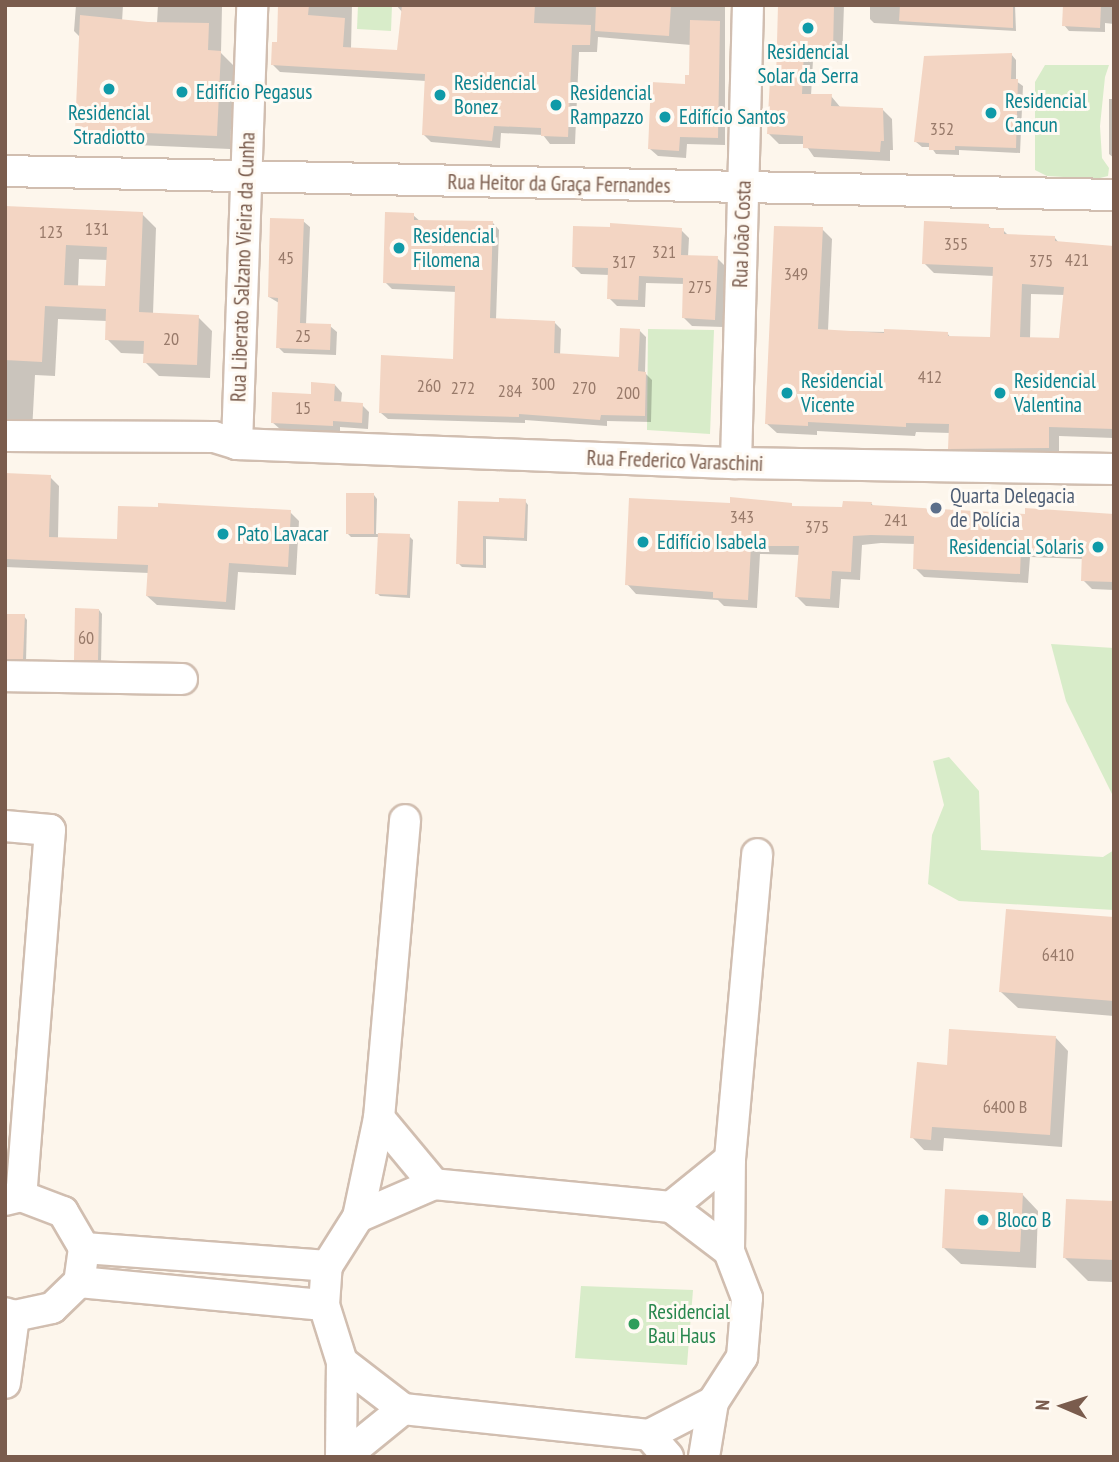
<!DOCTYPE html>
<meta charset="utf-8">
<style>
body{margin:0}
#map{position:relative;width:1119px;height:1462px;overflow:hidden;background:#fdf6ec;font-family:"PT Sans Narrow",sans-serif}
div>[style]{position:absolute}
.green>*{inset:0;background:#d8ecc9}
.shadow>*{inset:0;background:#0003}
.building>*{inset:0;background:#f3d5c3}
.roads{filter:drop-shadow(2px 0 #d1beb0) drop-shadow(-2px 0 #d1beb0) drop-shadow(0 2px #d1beb0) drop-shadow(0 -2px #d1beb0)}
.minor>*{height:30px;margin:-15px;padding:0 15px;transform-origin:15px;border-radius:15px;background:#fff}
.dots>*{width:19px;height:19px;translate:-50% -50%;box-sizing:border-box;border:4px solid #fffaf3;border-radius:50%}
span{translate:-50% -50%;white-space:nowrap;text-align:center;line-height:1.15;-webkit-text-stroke:6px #fffaf3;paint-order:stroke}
.number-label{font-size:18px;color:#987a6a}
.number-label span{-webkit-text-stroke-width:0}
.culture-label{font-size:21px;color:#0d838f}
.left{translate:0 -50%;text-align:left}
.right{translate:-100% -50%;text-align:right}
.street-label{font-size:21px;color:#7a5c4d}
.service-label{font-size:21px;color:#4e5e75}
.leisure-label{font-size:21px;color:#27864d}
.frame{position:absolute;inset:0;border:7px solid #7a5c4d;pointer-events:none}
.north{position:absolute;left:1028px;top:1371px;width:70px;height:70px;-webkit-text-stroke:5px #fffaf3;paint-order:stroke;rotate:273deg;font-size:19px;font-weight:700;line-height:28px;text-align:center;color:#7a5c4d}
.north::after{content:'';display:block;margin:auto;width:24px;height:32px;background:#7a5c4d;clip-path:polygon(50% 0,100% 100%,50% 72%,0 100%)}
</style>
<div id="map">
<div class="green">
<i style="clip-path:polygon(358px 5px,392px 5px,391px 31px,357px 29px)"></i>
<i style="clip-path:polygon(1045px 65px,1109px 65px,1105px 77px,1100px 126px,1102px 158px,1109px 168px,1108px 176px,1096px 179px,1047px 176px,1035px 170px,1035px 82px)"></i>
<i style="clip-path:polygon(648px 329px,714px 330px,710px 434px,647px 430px)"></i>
<i style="clip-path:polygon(1051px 644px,1114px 648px,1114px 798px,1066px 701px)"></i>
<i style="clip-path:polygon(949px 757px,979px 791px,981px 850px,1103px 857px,1114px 850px,1114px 910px,959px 901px,928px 884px,932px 835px,944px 805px,933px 761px)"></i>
<i style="clip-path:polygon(581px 1286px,693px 1290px,687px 1365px,575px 1358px)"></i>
</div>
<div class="shadow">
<i style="clip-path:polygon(76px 5px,123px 5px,122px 22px,157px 23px,158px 5px,235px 5px,222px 7px,221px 53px,234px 66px,230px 149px,90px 143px,76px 129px,80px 37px,74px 31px)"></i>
<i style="clip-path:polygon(280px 5px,352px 5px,351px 49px,398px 52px,403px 13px,396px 5px,725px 5px,725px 145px,687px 144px,686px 158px,658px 156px,650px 149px,690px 77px,691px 45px,598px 37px,597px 52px,579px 52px,575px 144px,550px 144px,543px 135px,501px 133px,500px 148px,431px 142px,423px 134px,426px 81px,280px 72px,272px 64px,278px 44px)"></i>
<i style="clip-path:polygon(780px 5px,844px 5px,842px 62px,813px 60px,811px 96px,831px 96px,841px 108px,882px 109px,892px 119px,893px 150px,890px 150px,890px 161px,814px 157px,805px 144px,779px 144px,769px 134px,778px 81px)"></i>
<i style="clip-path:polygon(870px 5px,1015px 5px,1016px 31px,874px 23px,870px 19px)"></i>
<i style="clip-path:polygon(1064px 5px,1114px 5px,1114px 24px,1105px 23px,1105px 32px,1069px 31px,1064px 25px)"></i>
<i style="clip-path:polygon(1011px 54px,1016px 60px,1016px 81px,1023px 86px,1020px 153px,959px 150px,959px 155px,936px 154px,931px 147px,922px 147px,916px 142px)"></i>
<i style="clip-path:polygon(1109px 99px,1114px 99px,1114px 158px,1109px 154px)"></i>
<i style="clip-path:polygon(evenodd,5px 207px,142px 214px,156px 228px,153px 314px,198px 317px,212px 331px,210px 378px,159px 376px,145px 362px,145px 354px,121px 353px,107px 339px,107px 321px,58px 319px,55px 376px,35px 375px,32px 432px,5px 438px,5px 207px,79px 259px,108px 260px,107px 288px,78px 287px,79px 259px)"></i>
<i style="clip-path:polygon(413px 215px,421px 222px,493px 223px,499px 230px,496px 320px,554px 322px,561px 329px,560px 356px,621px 359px,639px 330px,646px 337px,645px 373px,652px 380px,651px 422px,607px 421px,607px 426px,525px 420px,525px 423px,388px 419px,381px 413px,454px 361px,457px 292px,392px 289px,385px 282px)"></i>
<i style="clip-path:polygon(303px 221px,310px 227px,306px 325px,330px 326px,337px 332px,336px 355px,284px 353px,278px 347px,279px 303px,269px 297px)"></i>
<i style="clip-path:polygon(evenodd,988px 226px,992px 229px,1003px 230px,1009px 236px,1055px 238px,1059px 243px,1114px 247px,1114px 438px,1059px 436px,1059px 457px,960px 458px,950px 448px,950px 433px,916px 432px,915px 436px,817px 431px,817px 435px,777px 433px,766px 423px,822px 229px,832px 239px,828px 331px,947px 333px,951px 338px,992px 338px,994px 276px,934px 273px,924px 263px,988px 226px,1031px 294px,1065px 295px,1061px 339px,1030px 339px,1031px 294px)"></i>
<i style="clip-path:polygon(681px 230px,689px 238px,688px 257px,717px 258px,725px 266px,723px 327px,692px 326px,684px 318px,685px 284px,646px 283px,645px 307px,617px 306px,609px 298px,610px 275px,581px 274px,573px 266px)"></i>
<i style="clip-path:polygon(335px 385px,342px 393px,341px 403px,362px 405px,369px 412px,368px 429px,340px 427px,340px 433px,280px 429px,272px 422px)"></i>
<i style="clip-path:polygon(5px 475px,50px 477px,59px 486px,58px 539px,119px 540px,290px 512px,299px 521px,296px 575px,238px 572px,235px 610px,157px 605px,147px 596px,149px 573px,5px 567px)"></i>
<i style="clip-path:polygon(374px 495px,377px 499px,376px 534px,409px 536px,413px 540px,410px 598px,380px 596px,377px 593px,380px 537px,351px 537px,347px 533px)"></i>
<i style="clip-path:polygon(525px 501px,528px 505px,527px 541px,486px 539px,486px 568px,462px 567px,458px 563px,501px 504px)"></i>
<i style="clip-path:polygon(871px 503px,874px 507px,1026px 516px,1114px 516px,1114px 590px,1092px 589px,1083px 580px,1083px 559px,1030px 557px,1028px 583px,924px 577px,915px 568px,915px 544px,881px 543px,862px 545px,860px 580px,841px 579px,839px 608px,806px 606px,797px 597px,800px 555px,760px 554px,757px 608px,724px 606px,718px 600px,636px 594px,627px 584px,731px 505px,791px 505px,795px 508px,844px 509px)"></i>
<i style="clip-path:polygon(99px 610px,102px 614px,101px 663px,79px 663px,76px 659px)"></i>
<i style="clip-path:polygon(5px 615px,24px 616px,27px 620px,26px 662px,5px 663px)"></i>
<i style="clip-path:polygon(1114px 919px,1114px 1016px,1018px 1008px,1001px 992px)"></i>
<i style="clip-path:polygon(1056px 1038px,1068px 1051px,1062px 1147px,944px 1138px,943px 1151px,924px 1150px,912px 1137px,949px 1067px)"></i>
<i style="clip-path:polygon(1022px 1194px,1038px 1211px,1036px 1268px,961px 1264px,944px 1248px)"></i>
<i style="clip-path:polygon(1114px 1203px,1114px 1282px,1088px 1281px,1065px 1258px)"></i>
</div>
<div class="building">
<i style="clip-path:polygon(278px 5px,309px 5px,308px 15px,345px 18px,343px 47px,397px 50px,402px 5px,535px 5px,534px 23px,591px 25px,590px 45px,572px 45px,568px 137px,541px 136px,541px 128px,494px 126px,492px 141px,422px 135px,425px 74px,271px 65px,272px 42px,277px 42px)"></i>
<i style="clip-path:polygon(596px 5px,671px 5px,669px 36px,595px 31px)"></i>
<i style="clip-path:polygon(778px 5px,834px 5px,833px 52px,804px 51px,802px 94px,832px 94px,831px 106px,883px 108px,884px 141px,881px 141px,880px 152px,803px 148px,803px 136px,767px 134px,770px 79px,776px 79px)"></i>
<i style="clip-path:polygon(900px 5px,1013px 5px,1013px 28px,899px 21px)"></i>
<i style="clip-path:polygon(1063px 5px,1101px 5px,1100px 28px,1062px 26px)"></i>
<i style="clip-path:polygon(80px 15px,148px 22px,209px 23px,208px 50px,221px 51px,217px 136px,75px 130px)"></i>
<i style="clip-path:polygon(690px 20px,720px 21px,718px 138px,680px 137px,679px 151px,648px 149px,651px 82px,685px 84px,685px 75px,689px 75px)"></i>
<i style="clip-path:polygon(1012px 53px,1011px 79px,1018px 79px,1016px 148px,955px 146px,955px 150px,929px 150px,929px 143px,914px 142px,924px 56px)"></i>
<i style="clip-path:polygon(evenodd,5px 206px,143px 212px,139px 312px,199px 315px,197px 365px,143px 363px,144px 341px,105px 340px,106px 309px,45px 306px,42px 362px,5px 360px,5px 206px,66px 245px,107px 247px,105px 286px,64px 285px,66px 245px)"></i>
<i style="clip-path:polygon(385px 212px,414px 213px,414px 220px,493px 221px,490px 318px,555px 321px,554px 353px,619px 357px,620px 328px,640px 329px,638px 371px,646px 372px,645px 416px,601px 415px,600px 420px,519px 414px,519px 417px,379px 413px,381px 355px,453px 359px,455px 286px,383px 283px)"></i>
<i style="clip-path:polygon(270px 218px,304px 219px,300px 323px,331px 324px,330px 350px,276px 348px,278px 298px,268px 297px)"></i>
<i style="clip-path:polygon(evenodd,924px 221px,989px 224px,989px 228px,1004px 228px,1004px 234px,1055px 236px,1055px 241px,1114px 246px,1114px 429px,1049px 427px,1049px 448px,948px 449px,949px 424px,906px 423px,906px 427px,808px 422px,808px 426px,765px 424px,774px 226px,823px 227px,818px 329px,884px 333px,884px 329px,910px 330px,948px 332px,948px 336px,990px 337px,993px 267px,922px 264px,924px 221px,1022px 284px,1064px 287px,1059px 338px,1020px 337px,1022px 284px)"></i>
<i style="clip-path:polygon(610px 223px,682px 228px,681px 255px,718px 256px,715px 320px,682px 318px,683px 278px,639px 276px,638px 300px,607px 299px,608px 268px,572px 267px,573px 226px,610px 227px)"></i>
<i style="clip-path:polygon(311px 382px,335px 384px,334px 401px,363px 403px,362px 423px,333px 421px,333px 426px,271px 423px,272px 392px,311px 394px)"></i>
<i style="clip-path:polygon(5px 473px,51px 475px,49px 537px,117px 539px,118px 506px,158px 507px,158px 503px,291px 510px,288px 567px,229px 563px,226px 602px,146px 596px,148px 565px,5px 559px)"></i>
<i style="clip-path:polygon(346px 493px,374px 493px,374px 534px,346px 534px)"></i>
<i style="clip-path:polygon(730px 497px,792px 503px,792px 506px,842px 507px,843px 501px,872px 502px,871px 505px,1025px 514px,1025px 508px,1114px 514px,1114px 582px,1081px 581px,1082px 551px,1021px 549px,1020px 574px,913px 569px,914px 536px,871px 535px,853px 536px,851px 572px,832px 571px,830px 599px,795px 597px,799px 546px,751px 546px,748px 600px,713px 598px,713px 592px,625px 585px,629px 498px,730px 503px)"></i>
<i style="clip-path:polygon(499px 498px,526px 499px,524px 538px,483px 536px,483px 565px,456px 564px,458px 501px,499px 502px)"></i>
<i style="clip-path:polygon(378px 533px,410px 534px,407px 595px,375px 594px)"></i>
<i style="clip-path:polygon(75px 608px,99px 609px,98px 660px,74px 660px)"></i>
<i style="clip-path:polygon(5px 614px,25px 614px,23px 659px,5px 659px)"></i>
<i style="clip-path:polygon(1006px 909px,1114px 917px,1114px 1001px,999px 992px)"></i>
<i style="clip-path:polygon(949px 1029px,1056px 1036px,1050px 1135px,932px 1127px,931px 1140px,910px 1138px,917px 1062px,947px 1065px)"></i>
<i style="clip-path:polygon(945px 1189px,1023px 1193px,1020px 1252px,942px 1248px)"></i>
<i style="clip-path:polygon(1066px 1199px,1114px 1201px,1114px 1260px,1063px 1258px)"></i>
</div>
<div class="roads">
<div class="minor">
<i style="left:5px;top:171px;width:1109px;rotate:1.24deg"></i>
<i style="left:5px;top:436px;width:209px;rotate:0.3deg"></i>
<i style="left:214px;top:437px;width:24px;rotate:17deg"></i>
<i style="left:237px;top:444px;width:499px;rotate:2.2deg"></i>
<i style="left:736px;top:463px;width:378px;rotate:0.9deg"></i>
<i style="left:237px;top:444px;width:439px;rotate:-88deg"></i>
<i style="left:736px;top:463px;width:458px;rotate:-88.5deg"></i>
<i style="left:5px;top:676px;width:177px;rotate:1deg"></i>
<i style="left:5px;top:826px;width:45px;rotate:5.1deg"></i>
<i style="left:50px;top:830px;width:367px;rotate:94.5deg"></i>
<i style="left:379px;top:1118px;width:86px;rotate:50.2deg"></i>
<i style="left:5px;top:1200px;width:16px;rotate:-14deg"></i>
<i style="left:21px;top:1196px;width:45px;rotate:20.9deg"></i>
<i style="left:63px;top:1212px;width:42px;rotate:59.7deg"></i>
<i style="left:84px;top:1248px;width:34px;rotate:98deg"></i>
<i style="left:79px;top:1282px;width:37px;rotate:136deg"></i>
<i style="left:52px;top:1308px;width:39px;rotate:168deg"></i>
<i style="left:14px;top:1316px;width:9px;rotate:-162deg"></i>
<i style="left:671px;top:1207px;width:76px;rotate:-39.1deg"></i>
<i style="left:84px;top:1248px;width:244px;rotate:4.2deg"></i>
<i style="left:729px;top:1251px;width:92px;rotate:-89.4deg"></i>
<i style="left:730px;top:1159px;width:306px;rotate:-84.9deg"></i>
<i style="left:79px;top:1282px;width:246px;rotate:5.4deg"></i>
<i style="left:342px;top:1362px;width:77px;rotate:37.6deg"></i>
<i style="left:403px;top:1409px;width:247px;rotate:6deg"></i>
<i style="left:649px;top:1435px;width:72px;rotate:-27.3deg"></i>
<i style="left:713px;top:1402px;width:54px;rotate:-57.2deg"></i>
<i style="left:742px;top:1357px;width:59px;rotate:-85.2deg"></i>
<i style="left:747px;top:1298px;width:50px;rotate:-111deg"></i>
<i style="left:729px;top:1251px;width:73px;rotate:-142.8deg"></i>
<i style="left:671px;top:1207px;width:238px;rotate:-174.5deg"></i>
<i style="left:434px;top:1184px;width:83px;rotate:156.5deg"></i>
<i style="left:5px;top:1383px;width:68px;rotate:-82.3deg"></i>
<i style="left:649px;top:1435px;width:29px;rotate:49deg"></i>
<i style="left:341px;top:1457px;width:95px;rotate:-89.4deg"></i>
<i style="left:342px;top:1362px;width:60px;rotate:-107.5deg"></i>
<i style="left:324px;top:1305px;width:39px;rotate:-86deg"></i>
<i style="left:327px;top:1266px;width:58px;rotate:-57.7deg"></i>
<i style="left:358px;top:1217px;width:101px;rotate:-78deg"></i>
<i style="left:379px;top:1118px;width:299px;rotate:-85deg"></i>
<i style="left:344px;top:1457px;width:76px;rotate:-39.1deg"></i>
<i style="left:704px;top:1457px;width:56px;rotate:-80.7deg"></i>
</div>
</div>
<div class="dots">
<i style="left:808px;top:28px;background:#0f9aa8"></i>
<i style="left:109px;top:89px;background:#0f9aa8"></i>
<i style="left:182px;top:92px;background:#0f9aa8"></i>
<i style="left:440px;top:95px;background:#0f9aa8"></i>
<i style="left:556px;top:105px;background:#0f9aa8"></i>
<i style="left:991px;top:113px;background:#0f9aa8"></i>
<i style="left:665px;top:117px;background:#0f9aa8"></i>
<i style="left:399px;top:248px;background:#0f9aa8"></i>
<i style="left:787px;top:393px;background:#0f9aa8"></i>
<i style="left:1000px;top:393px;background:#0f9aa8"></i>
<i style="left:936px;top:508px;background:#5c6f8a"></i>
<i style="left:223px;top:534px;background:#0f9aa8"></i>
<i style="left:643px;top:542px;background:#0f9aa8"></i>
<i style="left:1098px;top:547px;background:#0f9aa8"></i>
<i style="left:983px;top:1220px;background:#0f9aa8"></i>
<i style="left:634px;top:1324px;background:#2e9e5b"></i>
</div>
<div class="number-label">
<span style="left:942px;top:129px">352</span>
<span style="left:97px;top:229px">131</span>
<span style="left:51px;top:232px">123</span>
<span style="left:956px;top:244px">355</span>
<span style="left:664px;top:252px">321</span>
<span style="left:286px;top:258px">45</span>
<span style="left:1077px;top:260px">421</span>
<span style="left:1041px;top:261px">375</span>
<span style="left:624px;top:262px">317</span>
<span style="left:796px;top:274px">349</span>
<span style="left:700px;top:287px">275</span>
<span style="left:303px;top:336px">25</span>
<span style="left:171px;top:339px">20</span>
<span style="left:930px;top:377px">412</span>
<span style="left:543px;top:384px">300</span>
<span style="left:429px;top:386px">260</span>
<span style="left:463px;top:388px">272</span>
<span style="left:584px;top:388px">270</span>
<span style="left:510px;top:391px">284</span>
<span style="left:628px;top:393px">200</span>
<span style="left:303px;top:408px">15</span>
<span style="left:742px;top:517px">343</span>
<span style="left:896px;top:520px">241</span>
<span style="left:817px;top:527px">375</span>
<span style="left:86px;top:638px">60</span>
<span style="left:1058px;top:955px">6410</span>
<span style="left:1005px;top:1107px">6400 B</span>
</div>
<div class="culture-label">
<span style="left:808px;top:64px">Residencial<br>Solar da Serra</span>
<span class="left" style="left:454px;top:95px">Residencial<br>Bonez</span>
<span class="left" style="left:196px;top:92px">Edifício Pegasus</span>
<span class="left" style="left:570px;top:105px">Residencial<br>Rampazzo</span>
<span class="left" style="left:1005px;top:113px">Residencial<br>Cancun</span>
<span style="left:109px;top:125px">Residencial<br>Stradiotto</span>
<span class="left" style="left:679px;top:117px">Edifício Santos</span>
<span class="left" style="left:413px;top:248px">Residencial<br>Filomena</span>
<span class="left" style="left:801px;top:393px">Residencial<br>Vicente</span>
<span class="left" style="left:1014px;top:393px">Residencial<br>Valentina</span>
<span class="left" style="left:237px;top:534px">Pato Lavacar</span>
<span class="left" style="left:657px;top:542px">Edifício Isabela</span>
<span class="right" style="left:1084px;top:547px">Residencial Solaris</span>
<span class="left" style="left:997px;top:1220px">Bloco B</span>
</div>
<div class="street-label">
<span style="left:559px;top:184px;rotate:1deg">Rua Heitor da Graça Fernandes</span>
<span style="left:742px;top:234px;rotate:-88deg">Rua João Costa</span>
<span style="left:243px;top:267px;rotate:-88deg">Rua Liberato Salzano Vieira da Cunha</span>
<span style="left:675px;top:461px;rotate:2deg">Rua Frederico Varaschini</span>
</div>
<div class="service-label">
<span class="left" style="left:950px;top:508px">Quarta Delegacia<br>de Polícia</span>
</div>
<div class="leisure-label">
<span class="left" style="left:648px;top:1324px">Residencial<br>Bau Haus</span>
</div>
<div class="frame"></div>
<div class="north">N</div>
</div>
